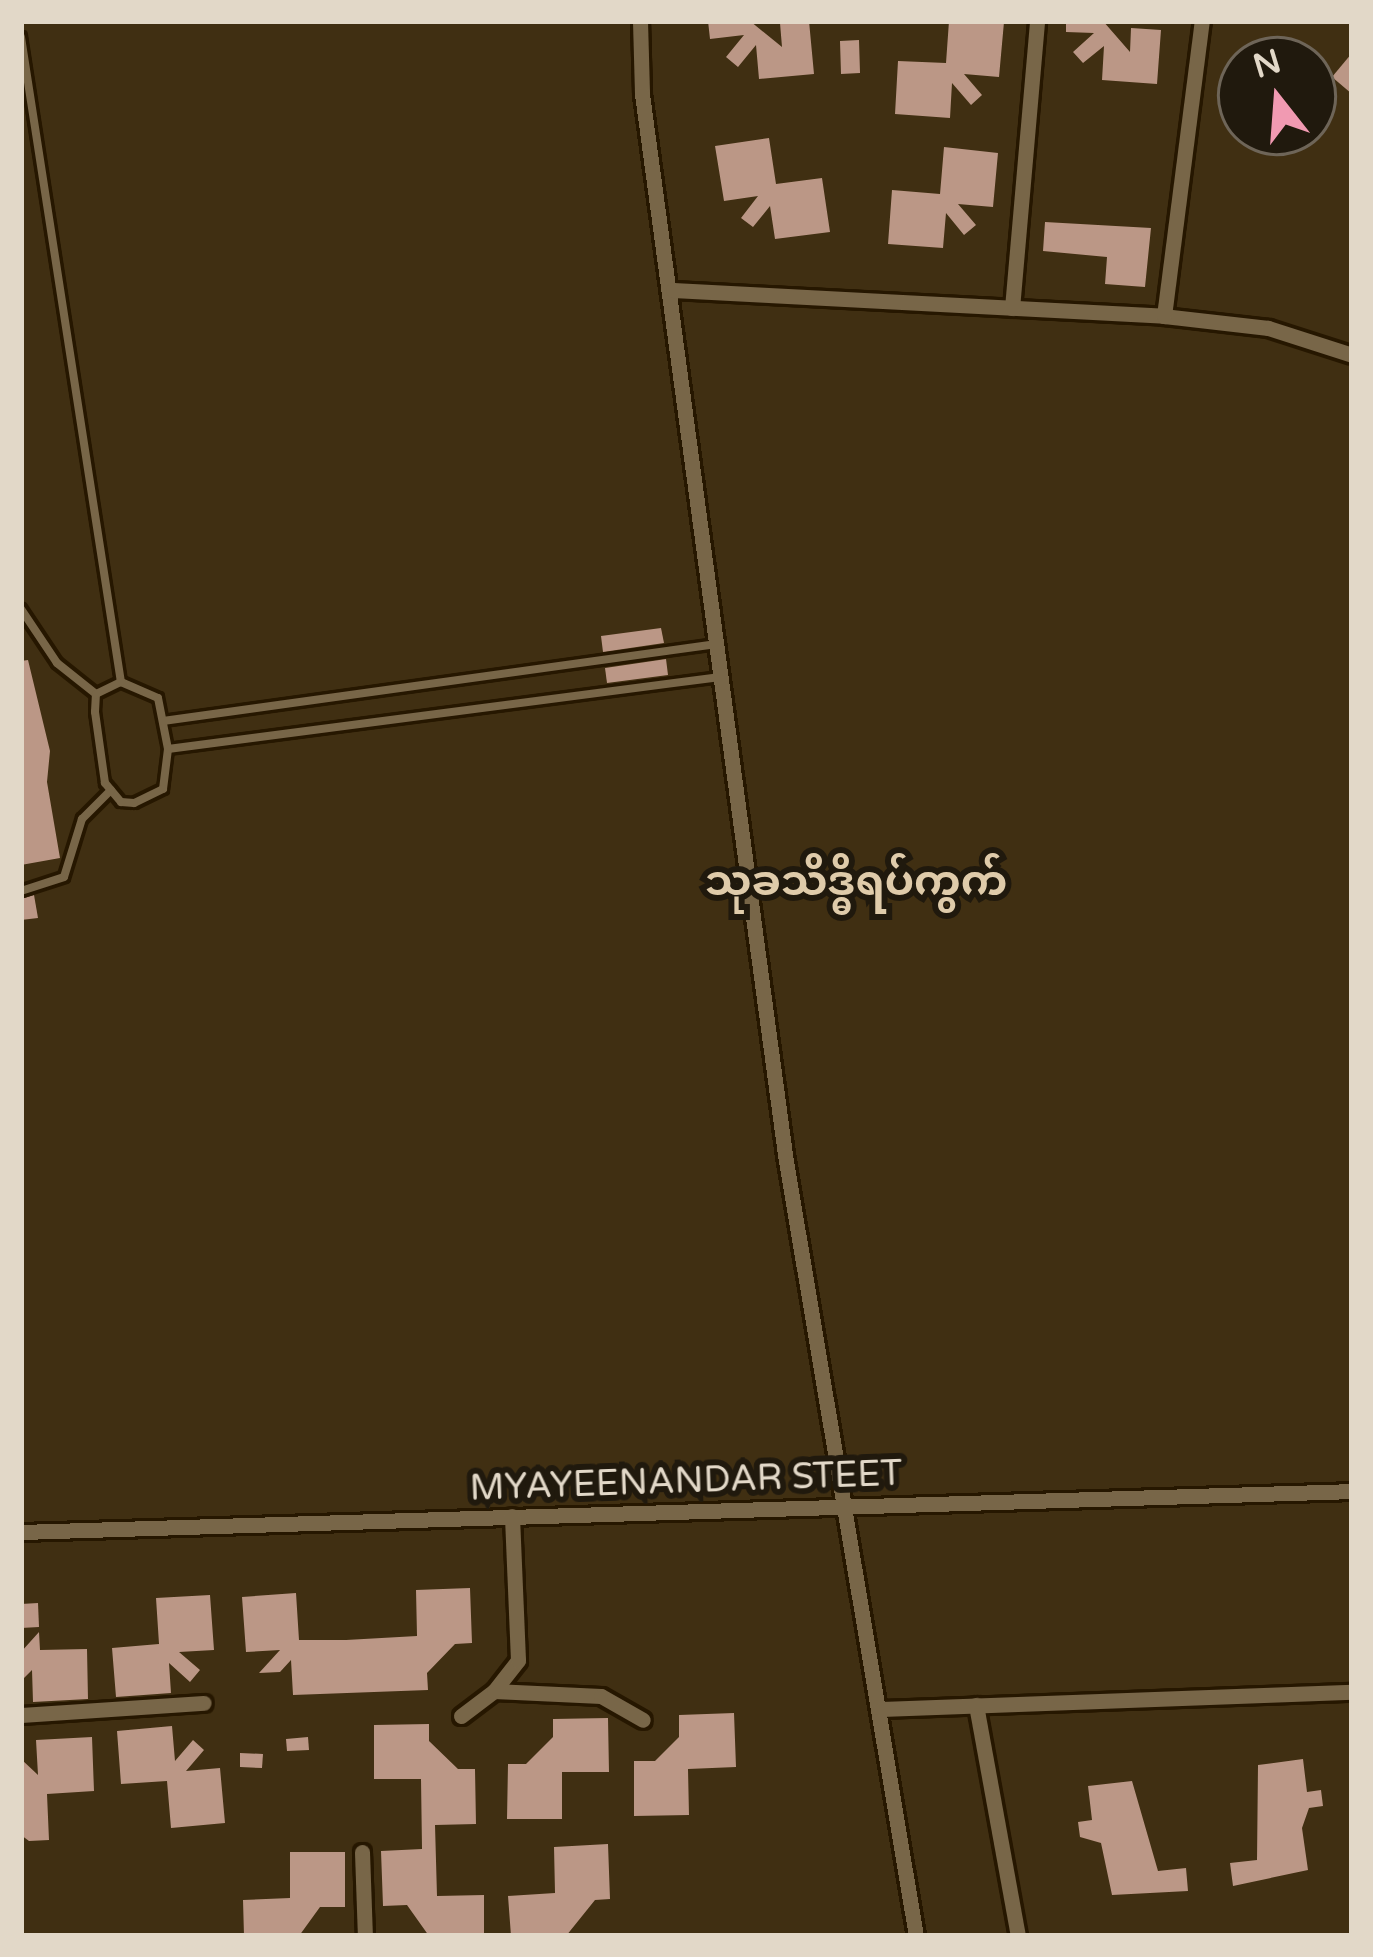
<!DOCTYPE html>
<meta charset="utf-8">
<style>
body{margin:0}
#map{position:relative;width:1373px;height:1957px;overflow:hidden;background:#402f12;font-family:"Varela Round","Noto Sans Myanmar",sans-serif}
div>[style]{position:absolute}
.building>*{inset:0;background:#bb9786}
.roads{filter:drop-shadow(3px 0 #261700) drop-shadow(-3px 0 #261700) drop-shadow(0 3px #261700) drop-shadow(0 -3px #261700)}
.lane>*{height:8px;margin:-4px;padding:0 4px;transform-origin:4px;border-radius:4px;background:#786648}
.street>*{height:15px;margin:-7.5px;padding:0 7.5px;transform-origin:7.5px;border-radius:7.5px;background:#786648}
span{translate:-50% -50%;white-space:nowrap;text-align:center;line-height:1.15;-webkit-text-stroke:12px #20190d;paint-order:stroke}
.street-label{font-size:36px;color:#e2d8c8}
.quarter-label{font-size:42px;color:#dfcbaa;font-weight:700}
.frame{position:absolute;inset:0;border:24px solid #e2d8c8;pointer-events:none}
.north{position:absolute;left:1217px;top:36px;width:120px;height:120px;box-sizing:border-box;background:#20190d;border:3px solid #6e6558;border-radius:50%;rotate:343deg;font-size:33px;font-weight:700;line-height:48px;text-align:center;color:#e2d8c8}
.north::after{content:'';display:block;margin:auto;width:42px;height:54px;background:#f19ab2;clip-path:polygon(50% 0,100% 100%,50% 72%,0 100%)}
</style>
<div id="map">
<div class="building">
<i style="clip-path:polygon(708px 21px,750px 21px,782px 47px,780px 23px,809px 21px,814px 74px,759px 79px,756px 45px,738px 67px,726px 57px,744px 35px,710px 39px)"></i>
<i style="clip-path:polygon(949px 21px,1004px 22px,999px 77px,964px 74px,982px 95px,971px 105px,952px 83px,950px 118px,895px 114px,898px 61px,946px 63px)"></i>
<i style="clip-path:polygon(1066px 21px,1103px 21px,1130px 52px,1131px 28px,1161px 30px,1157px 84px,1102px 80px,1104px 46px,1083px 63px,1073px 52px,1094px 33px,1066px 32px)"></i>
<i style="clip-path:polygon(859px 40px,860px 73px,841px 74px,840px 41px)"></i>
<i style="clip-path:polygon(1352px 53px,1352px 94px,1332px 77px)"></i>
<i style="clip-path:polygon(769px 138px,776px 184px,822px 178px,830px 232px,775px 239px,770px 206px,753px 227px,741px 218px,758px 196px,724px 201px,715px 146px)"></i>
<i style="clip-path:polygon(944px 147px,998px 153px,993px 207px,958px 204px,976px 225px,964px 235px,946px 213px,943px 248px,888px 244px,892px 190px,940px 194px)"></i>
<i style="clip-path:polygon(1045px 222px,1151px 228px,1145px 287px,1105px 284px,1107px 257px,1043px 251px)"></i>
<i style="clip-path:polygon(661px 628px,664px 643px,603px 652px,601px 636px)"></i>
<i style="clip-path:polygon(666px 659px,668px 675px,607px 683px,605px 668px)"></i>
<i style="clip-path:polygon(28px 660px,50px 751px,47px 782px,60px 858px,21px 865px,21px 661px)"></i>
<i style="clip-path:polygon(34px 895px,38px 918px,21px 920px,21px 899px)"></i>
<i style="clip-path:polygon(470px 1588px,472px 1643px,455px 1644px,427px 1673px,428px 1690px,293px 1695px,291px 1660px,280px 1672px,259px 1673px,280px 1650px,246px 1652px,242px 1597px,296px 1593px,299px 1640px,346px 1640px,417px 1636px,416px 1590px)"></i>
<i style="clip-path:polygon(210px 1595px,214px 1650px,179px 1652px,200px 1670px,190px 1682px,169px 1663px,171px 1693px,116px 1697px,112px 1648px,159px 1644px,156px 1598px)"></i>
<i style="clip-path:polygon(38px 1603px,39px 1627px,21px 1628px,21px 1604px)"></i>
<i style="clip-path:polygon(39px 1632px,40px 1650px,87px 1649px,88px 1699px,33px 1702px,32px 1670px,21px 1681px,21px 1652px)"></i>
<i style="clip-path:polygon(734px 1713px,736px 1767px,688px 1769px,689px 1815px,634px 1816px,634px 1761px,655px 1761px,679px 1737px,679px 1715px)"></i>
<i style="clip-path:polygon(608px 1718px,609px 1772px,562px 1772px,562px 1819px,507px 1819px,508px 1764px,526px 1764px,553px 1737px,553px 1719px)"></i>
<i style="clip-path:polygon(429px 1724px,429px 1741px,458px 1769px,475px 1769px,476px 1824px,435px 1825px,437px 1896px,484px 1895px,484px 1936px,429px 1936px,407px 1905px,383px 1906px,381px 1851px,422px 1849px,421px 1779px,374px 1779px,374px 1725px)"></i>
<i style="clip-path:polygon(172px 1726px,175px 1761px,193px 1740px,204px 1750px,186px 1771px,220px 1768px,225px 1823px,171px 1828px,167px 1781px,121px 1784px,117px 1731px)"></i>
<i style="clip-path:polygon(92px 1737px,94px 1791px,47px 1794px,49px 1840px,29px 1841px,21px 1835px,21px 1759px,38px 1775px,36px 1740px)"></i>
<i style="clip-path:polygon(308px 1737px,309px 1750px,287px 1751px,286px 1739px)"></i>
<i style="clip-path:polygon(240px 1753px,263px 1754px,262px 1768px,240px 1767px)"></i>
<i style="clip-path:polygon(1303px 1759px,1307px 1792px,1321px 1790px,1323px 1806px,1309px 1808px,1302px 1828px,1308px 1870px,1233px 1886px,1230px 1863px,1257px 1860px,1258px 1765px)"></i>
<i style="clip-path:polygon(1132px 1781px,1158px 1871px,1186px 1868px,1188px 1891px,1112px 1895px,1101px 1843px,1080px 1837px,1078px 1822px,1092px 1820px,1088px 1786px)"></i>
<i style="clip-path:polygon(608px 1844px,610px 1899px,595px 1900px,566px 1936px,511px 1936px,508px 1896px,555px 1893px,554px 1847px)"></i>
<i style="clip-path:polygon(290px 1852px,345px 1852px,345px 1907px,320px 1907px,299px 1936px,244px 1936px,243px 1900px,290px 1898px)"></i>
</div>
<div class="roads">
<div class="lane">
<i style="left:21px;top:37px;width:653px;rotate:81.19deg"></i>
<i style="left:21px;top:609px;width:65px;rotate:56.3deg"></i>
<i style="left:57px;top:663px;width:50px;rotate:38.5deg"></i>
<i style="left:121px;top:682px;width:40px;rotate:23.4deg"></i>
<i style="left:158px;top:698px;width:52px;rotate:78.9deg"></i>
<i style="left:168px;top:749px;width:40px;rotate:97.1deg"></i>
<i style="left:163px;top:789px;width:32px;rotate:154deg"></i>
<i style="left:134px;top:803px;width:13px;rotate:-176deg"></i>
<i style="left:121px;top:802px;width:25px;rotate:-130deg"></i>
<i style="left:105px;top:783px;width:72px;rotate:-98deg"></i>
<i style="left:95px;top:712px;width:18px;rotate:-87deg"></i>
<i style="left:96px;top:694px;width:28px;rotate:-26deg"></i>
<i style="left:163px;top:721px;width:559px;rotate:-7.91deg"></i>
<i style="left:168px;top:749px;width:557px;rotate:-7.43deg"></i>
<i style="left:21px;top:891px;width:45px;rotate:-18deg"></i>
<i style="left:64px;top:877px;width:61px;rotate:-72.8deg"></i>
<i style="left:82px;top:819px;width:41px;rotate:-45deg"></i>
</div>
<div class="street">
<i style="left:640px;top:21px;width:73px;rotate:88.4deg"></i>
<i style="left:642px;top:94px;width:1071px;rotate:82.32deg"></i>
<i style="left:785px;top:1155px;width:792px;rotate:80.48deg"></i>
<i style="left:673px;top:290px;width:492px;rotate:3deg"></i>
<i style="left:1164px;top:316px;width:105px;rotate:6.6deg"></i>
<i style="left:1268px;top:328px;width:88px;rotate:17.8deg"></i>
<i style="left:1012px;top:308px;width:288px;rotate:-85deg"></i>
<i style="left:1164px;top:316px;width:297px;rotate:-82.7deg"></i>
<i style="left:21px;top:1532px;width:1332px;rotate:-1.76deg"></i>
<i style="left:494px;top:1691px;width:107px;rotate:2.7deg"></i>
<i style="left:601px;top:1696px;width:48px;rotate:29.7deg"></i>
<i style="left:976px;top:1705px;width:235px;rotate:79.7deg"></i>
<i style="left:882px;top:1709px;width:470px;rotate:-2.1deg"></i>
<i style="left:21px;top:1715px;width:183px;rotate:-3.8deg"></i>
<i style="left:461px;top:1716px;width:41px;rotate:-37.1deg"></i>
<i style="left:494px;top:1691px;width:39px;rotate:-52deg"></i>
<i style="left:518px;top:1660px;width:144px;rotate:-92.4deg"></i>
<i style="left:362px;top:1852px;width:84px;rotate:88deg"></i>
</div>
</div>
<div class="street-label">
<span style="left:686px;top:1481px;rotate:-2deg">MYAYEENANDAR STEET</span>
</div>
<div class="quarter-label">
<span style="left:856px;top:882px">သုခသိဒ္ဓိရပ်ကွက်</span>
</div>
<div class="frame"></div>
<div class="north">N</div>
</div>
